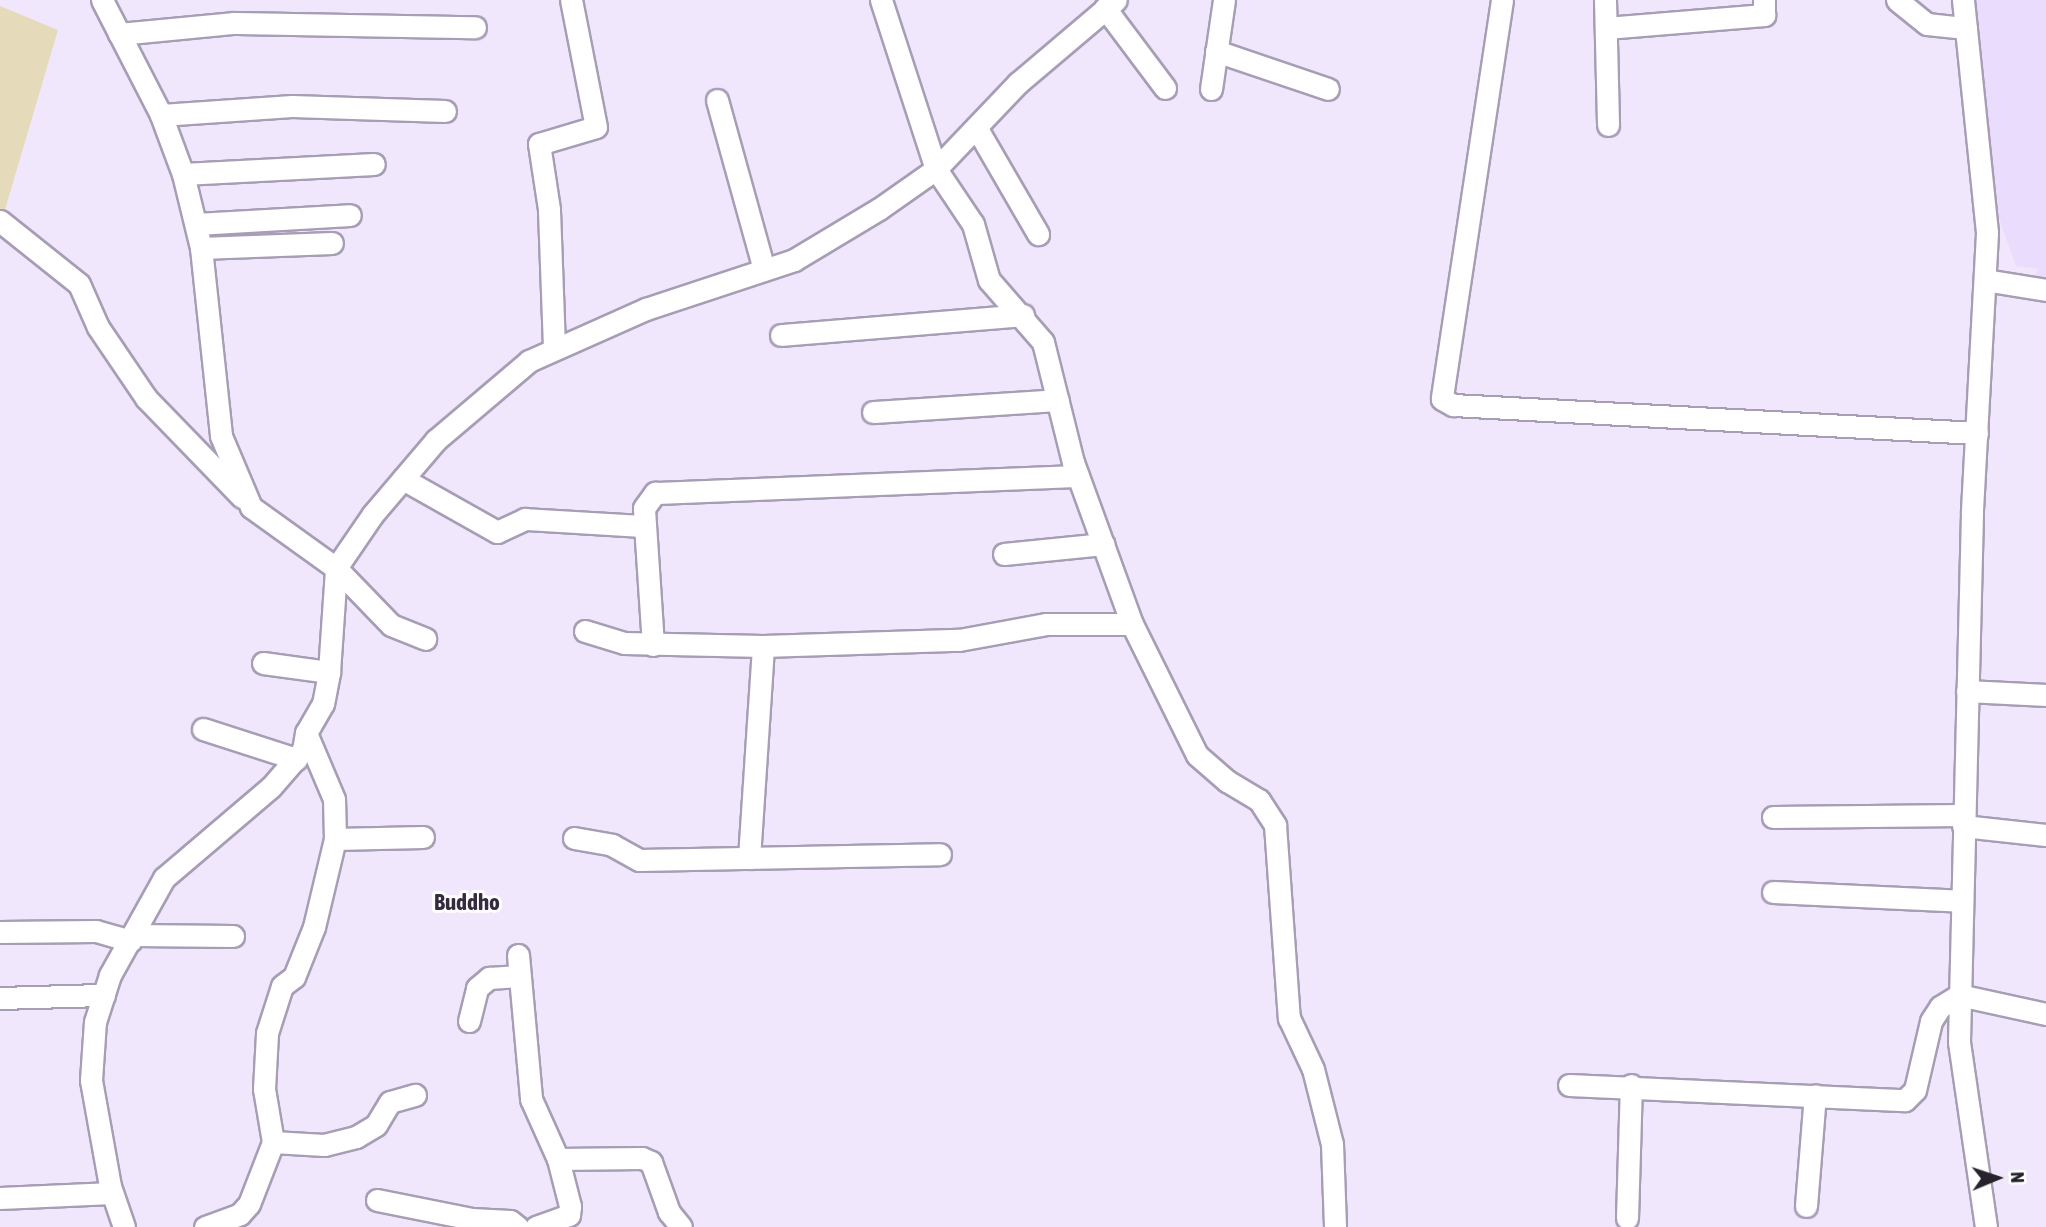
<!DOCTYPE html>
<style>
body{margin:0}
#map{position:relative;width:2046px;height:1227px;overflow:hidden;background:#f0e7fc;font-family:"Asap Condensed",sans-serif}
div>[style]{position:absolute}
.built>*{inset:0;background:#eadcfd}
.green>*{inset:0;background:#e5dbba}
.roads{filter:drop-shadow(2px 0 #a79db5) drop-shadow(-2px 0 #a79db5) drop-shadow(0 2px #a79db5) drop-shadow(0 -2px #a79db5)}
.minor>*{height:21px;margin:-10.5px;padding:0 10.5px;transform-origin:10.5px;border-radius:10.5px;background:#fff}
span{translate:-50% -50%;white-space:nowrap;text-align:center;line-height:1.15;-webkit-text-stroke:6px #fff;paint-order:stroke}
.quarter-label{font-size:23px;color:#342b3f;font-weight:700}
.north{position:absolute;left:1962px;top:1143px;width:70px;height:70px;-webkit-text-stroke:5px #fff;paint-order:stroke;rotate:88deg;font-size:19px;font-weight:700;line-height:28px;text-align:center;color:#27222c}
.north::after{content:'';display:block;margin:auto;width:24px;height:32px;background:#27222c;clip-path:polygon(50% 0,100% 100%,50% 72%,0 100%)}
</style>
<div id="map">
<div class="built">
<i style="clip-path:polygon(1969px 0,2046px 0,2046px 299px,2033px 279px,2039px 269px,2016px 266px,1995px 207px)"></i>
</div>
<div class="green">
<i style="clip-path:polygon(0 6px,58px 30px,4px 213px,0 209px)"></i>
</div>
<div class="roads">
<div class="minor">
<i style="left:102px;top:0;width:129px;rotate:62.8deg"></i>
<i style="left:161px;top:115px;width:63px;rotate:69.6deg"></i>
<i style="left:183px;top:174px;width:76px;rotate:76.3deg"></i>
<i style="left:201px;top:248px;width:189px;rotate:83.9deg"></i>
<i style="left:221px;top:436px;width:77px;rotate:67.1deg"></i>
<i style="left:251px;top:507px;width:105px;rotate:35.7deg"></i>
<i style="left:336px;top:568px;width:79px;rotate:46deg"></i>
<i style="left:391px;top:625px;width:37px;rotate:22deg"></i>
<i style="left:881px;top:0;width:178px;rotate:72deg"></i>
<i style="left:936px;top:169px;width:66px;rotate:56.1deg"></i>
<i style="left:973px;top:224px;width:58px;rotate:74.1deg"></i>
<i style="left:989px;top:280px;width:82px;rotate:48.9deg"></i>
<i style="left:1043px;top:342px;width:124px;rotate:76deg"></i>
<i style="left:1073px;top:462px;width:172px;rotate:70deg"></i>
<i style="left:1132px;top:624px;width:146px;rotate:63.6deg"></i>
<i style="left:1197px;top:755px;width:40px;rotate:41deg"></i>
<i style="left:1227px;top:781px;width:37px;rotate:31deg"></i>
<i style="left:1259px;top:800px;width:30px;rotate:57deg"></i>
<i style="left:1275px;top:825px;width:194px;rotate:85.9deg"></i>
<i style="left:1289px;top:1018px;width:56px;rotate:64.8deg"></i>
<i style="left:1313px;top:1069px;width:77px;rotate:75.8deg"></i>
<i style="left:1332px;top:1144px;width:83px;rotate:87.9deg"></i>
<i style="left:1502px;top:0;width:403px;rotate:98.6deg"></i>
<i style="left:1442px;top:399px;width:13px;rotate:29deg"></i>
<i style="left:1453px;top:405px;width:525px;rotate:3.06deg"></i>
<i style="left:1605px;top:0;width:125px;rotate:88.6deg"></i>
<i style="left:1897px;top:0;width:38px;rotate:39deg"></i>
<i style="left:1927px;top:24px;width:39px;rotate:6deg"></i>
<i style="left:1963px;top:0;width:234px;rotate:84.1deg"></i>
<i style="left:1987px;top:233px;width:280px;rotate:93.1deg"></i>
<i style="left:1972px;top:513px;width:529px;rotate:91.41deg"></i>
<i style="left:1959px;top:1042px;width:187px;rotate:81.7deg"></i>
<i style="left:1105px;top:8px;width:100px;rotate:53.1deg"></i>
<i style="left:1606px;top:28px;width:159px;rotate:-4.7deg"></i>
<i style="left:1764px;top:15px;width:15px;rotate:-90deg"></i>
<i style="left:119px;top:34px;width:116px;rotate:-5.5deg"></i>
<i style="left:234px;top:23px;width:241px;rotate:1deg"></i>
<i style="left:1216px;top:51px;width:118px;rotate:18.7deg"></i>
<i style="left:1211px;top:89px;width:90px;rotate:-81.7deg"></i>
<i style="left:717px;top:100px;width:176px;rotate:74.5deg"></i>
<i style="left:161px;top:115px;width:131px;rotate:-3.9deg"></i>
<i style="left:292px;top:106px;width:153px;rotate:1.9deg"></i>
<i style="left:976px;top:127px;width:124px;rotate:59.9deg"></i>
<i style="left:183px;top:174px;width:191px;rotate:-3deg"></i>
<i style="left:0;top:221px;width:101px;rotate:38.6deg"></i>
<i style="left:79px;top:284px;width:47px;rotate:66.2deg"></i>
<i style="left:98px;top:327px;width:86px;rotate:55.9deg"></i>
<i style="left:146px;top:398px;width:138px;rotate:45.9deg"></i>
<i style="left:196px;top:224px;width:154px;rotate:-3.3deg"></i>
<i style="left:201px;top:248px;width:131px;rotate:-2.2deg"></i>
<i style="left:1985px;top:280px;width:62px;rotate:9.3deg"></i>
<i style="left:781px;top:335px;width:243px;rotate:-4.7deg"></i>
<i style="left:554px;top:347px;width:138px;rotate:-92.1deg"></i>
<i style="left:549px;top:209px;width:66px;rotate:-98.7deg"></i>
<i style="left:539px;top:144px;width:59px;rotate:-16.6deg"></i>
<i style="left:596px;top:127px;width:129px;rotate:-101.1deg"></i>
<i style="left:873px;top:412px;width:185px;rotate:-3.7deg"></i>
<i style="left:403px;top:479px;width:108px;rotate:29.4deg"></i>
<i style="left:497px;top:532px;width:31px;rotate:-25deg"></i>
<i style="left:525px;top:519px;width:119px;rotate:3.4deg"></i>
<i style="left:1004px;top:554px;width:100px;rotate:-5.7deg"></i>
<i style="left:585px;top:631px;width:41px;rotate:17.1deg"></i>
<i style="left:624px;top:643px;width:139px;rotate:1.2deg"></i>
<i style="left:763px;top:646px;width:196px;rotate:-1.8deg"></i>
<i style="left:959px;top:640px;width:88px;rotate:-10.4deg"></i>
<i style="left:1046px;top:624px;width:86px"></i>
<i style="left:653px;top:645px;width:137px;rotate:-93.8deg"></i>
<i style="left:644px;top:508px;width:19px;rotate:-54deg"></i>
<i style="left:655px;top:493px;width:423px;rotate:-2.3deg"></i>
<i style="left:263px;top:663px;width:67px;rotate:7.8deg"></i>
<i style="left:1967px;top:691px;width:79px;rotate:2.9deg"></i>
<i style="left:203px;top:729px;width:98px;rotate:17.9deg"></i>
<i style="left:1773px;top:817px;width:190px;rotate:-0.6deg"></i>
<i style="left:1963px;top:826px;width:83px;rotate:6.2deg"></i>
<i style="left:574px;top:838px;width:39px;rotate:10deg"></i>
<i style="left:612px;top:845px;width:31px;rotate:29deg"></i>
<i style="left:639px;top:860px;width:301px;rotate:-1.1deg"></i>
<i style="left:335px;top:839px;width:88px;rotate:-1.3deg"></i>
<i style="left:749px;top:858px;width:212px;rotate:-86.2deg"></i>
<i style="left:1773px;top:892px;width:188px;rotate:2.7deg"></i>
<i style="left:0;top:932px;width:96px;rotate:-0.6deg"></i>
<i style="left:96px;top:931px;width:36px;rotate:16deg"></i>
<i style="left:134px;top:935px;width:99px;rotate:0.6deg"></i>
<i style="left:518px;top:955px;width:145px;rotate:84.8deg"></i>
<i style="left:531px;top:1099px;width:66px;rotate:65.8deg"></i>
<i style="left:558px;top:1159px;width:49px;rotate:75.7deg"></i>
<i style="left:570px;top:1206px;width:9px;rotate:96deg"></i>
<i style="left:569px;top:1215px;width:35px;rotate:160deg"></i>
<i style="left:0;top:998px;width:104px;rotate:-1.7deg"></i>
<i style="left:469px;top:1021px;width:34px;rotate:-76deg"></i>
<i style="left:477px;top:988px;width:16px;rotate:-40deg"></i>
<i style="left:489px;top:978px;width:30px;rotate:-4deg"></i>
<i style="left:1569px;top:1085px;width:336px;rotate:2.6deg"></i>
<i style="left:1905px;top:1100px;width:14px;rotate:-45deg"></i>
<i style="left:1915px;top:1090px;width:71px;rotate:-76.9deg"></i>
<i style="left:1931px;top:1021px;width:17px;rotate:-57deg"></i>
<i style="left:1940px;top:1007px;width:22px;rotate:-32deg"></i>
<i style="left:1959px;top:995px;width:89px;rotate:12.3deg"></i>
<i style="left:273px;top:1142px;width:51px;rotate:3.4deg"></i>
<i style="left:324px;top:1145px;width:33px;rotate:-14deg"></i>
<i style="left:356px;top:1137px;width:23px;rotate:-31deg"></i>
<i style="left:376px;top:1125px;width:27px;rotate:-59deg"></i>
<i style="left:390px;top:1102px;width:26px;rotate:-16deg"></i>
<i style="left:558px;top:1159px;width:84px;rotate:-0.7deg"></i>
<i style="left:642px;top:1158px;width:10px;rotate:24deg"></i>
<i style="left:651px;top:1162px;width:53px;rotate:70.2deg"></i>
<i style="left:669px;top:1212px;width:19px;rotate:51deg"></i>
<i style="left:0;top:1198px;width:112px;rotate:-2.6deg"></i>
<i style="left:377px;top:1200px;width:97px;rotate:11.3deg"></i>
<i style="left:472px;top:1219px;width:38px;rotate:3deg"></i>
<i style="left:510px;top:1221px;width:10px;rotate:37deg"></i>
<i style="left:1806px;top:1206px;width:111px;rotate:-85.4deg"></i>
<i style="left:1627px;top:1218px;width:133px;rotate:-88.3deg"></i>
<i style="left:124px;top:1227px;width:43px;rotate:-108.9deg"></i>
<i style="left:110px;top:1186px;width:108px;rotate:-100.2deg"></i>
<i style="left:91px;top:1080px;width:58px;rotate:-86.1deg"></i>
<i style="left:95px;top:1022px;width:49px;rotate:-72.3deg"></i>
<i style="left:110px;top:975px;width:111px;rotate:-60.9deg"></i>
<i style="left:164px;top:878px;width:140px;rotate:-40.4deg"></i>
<i style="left:271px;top:787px;width:49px;rotate:-49.1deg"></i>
<i style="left:303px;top:750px;width:17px;rotate:-80deg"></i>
<i style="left:306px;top:733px;width:34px;rotate:-60deg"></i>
<i style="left:323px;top:704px;width:33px;rotate:-79deg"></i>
<i style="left:329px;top:672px;width:104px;rotate:-86.1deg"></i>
<i style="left:336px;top:568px;width:65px;rotate:-55.6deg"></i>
<i style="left:373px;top:514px;width:97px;rotate:-49.6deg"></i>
<i style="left:436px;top:440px;width:122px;rotate:-40.3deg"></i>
<i style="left:529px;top:361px;width:128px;rotate:-24deg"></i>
<i style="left:646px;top:309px;width:156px;rotate:-18.3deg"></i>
<i style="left:794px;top:260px;width:99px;rotate:-31deg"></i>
<i style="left:879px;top:209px;width:70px;rotate:-35.1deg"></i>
<i style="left:936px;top:169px;width:119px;rotate:-46.4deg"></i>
<i style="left:1018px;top:83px;width:128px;rotate:-40.3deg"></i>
<i style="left:205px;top:1227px;width:37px;rotate:-20deg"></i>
<i style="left:240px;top:1214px;width:13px;rotate:-48deg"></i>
<i style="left:249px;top:1204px;width:66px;rotate:-68.8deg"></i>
<i style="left:273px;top:1142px;width:54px;rotate:-99.6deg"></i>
<i style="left:264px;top:1089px;width:56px;rotate:-86.9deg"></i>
<i style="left:267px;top:1033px;width:49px;rotate:-72.3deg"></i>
<i style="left:282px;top:986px;width:15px;rotate:-37deg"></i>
<i style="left:294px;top:977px;width:54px;rotate:-68.2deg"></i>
<i style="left:314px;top:927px;width:90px;rotate:-76.6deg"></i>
<i style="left:335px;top:839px;width:40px;rotate:-91.4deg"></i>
<i style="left:334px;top:799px;width:72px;rotate:-113deg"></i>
</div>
</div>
<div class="quarter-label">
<span style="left:467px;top:902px">Buddho</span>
</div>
<div class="north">N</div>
</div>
